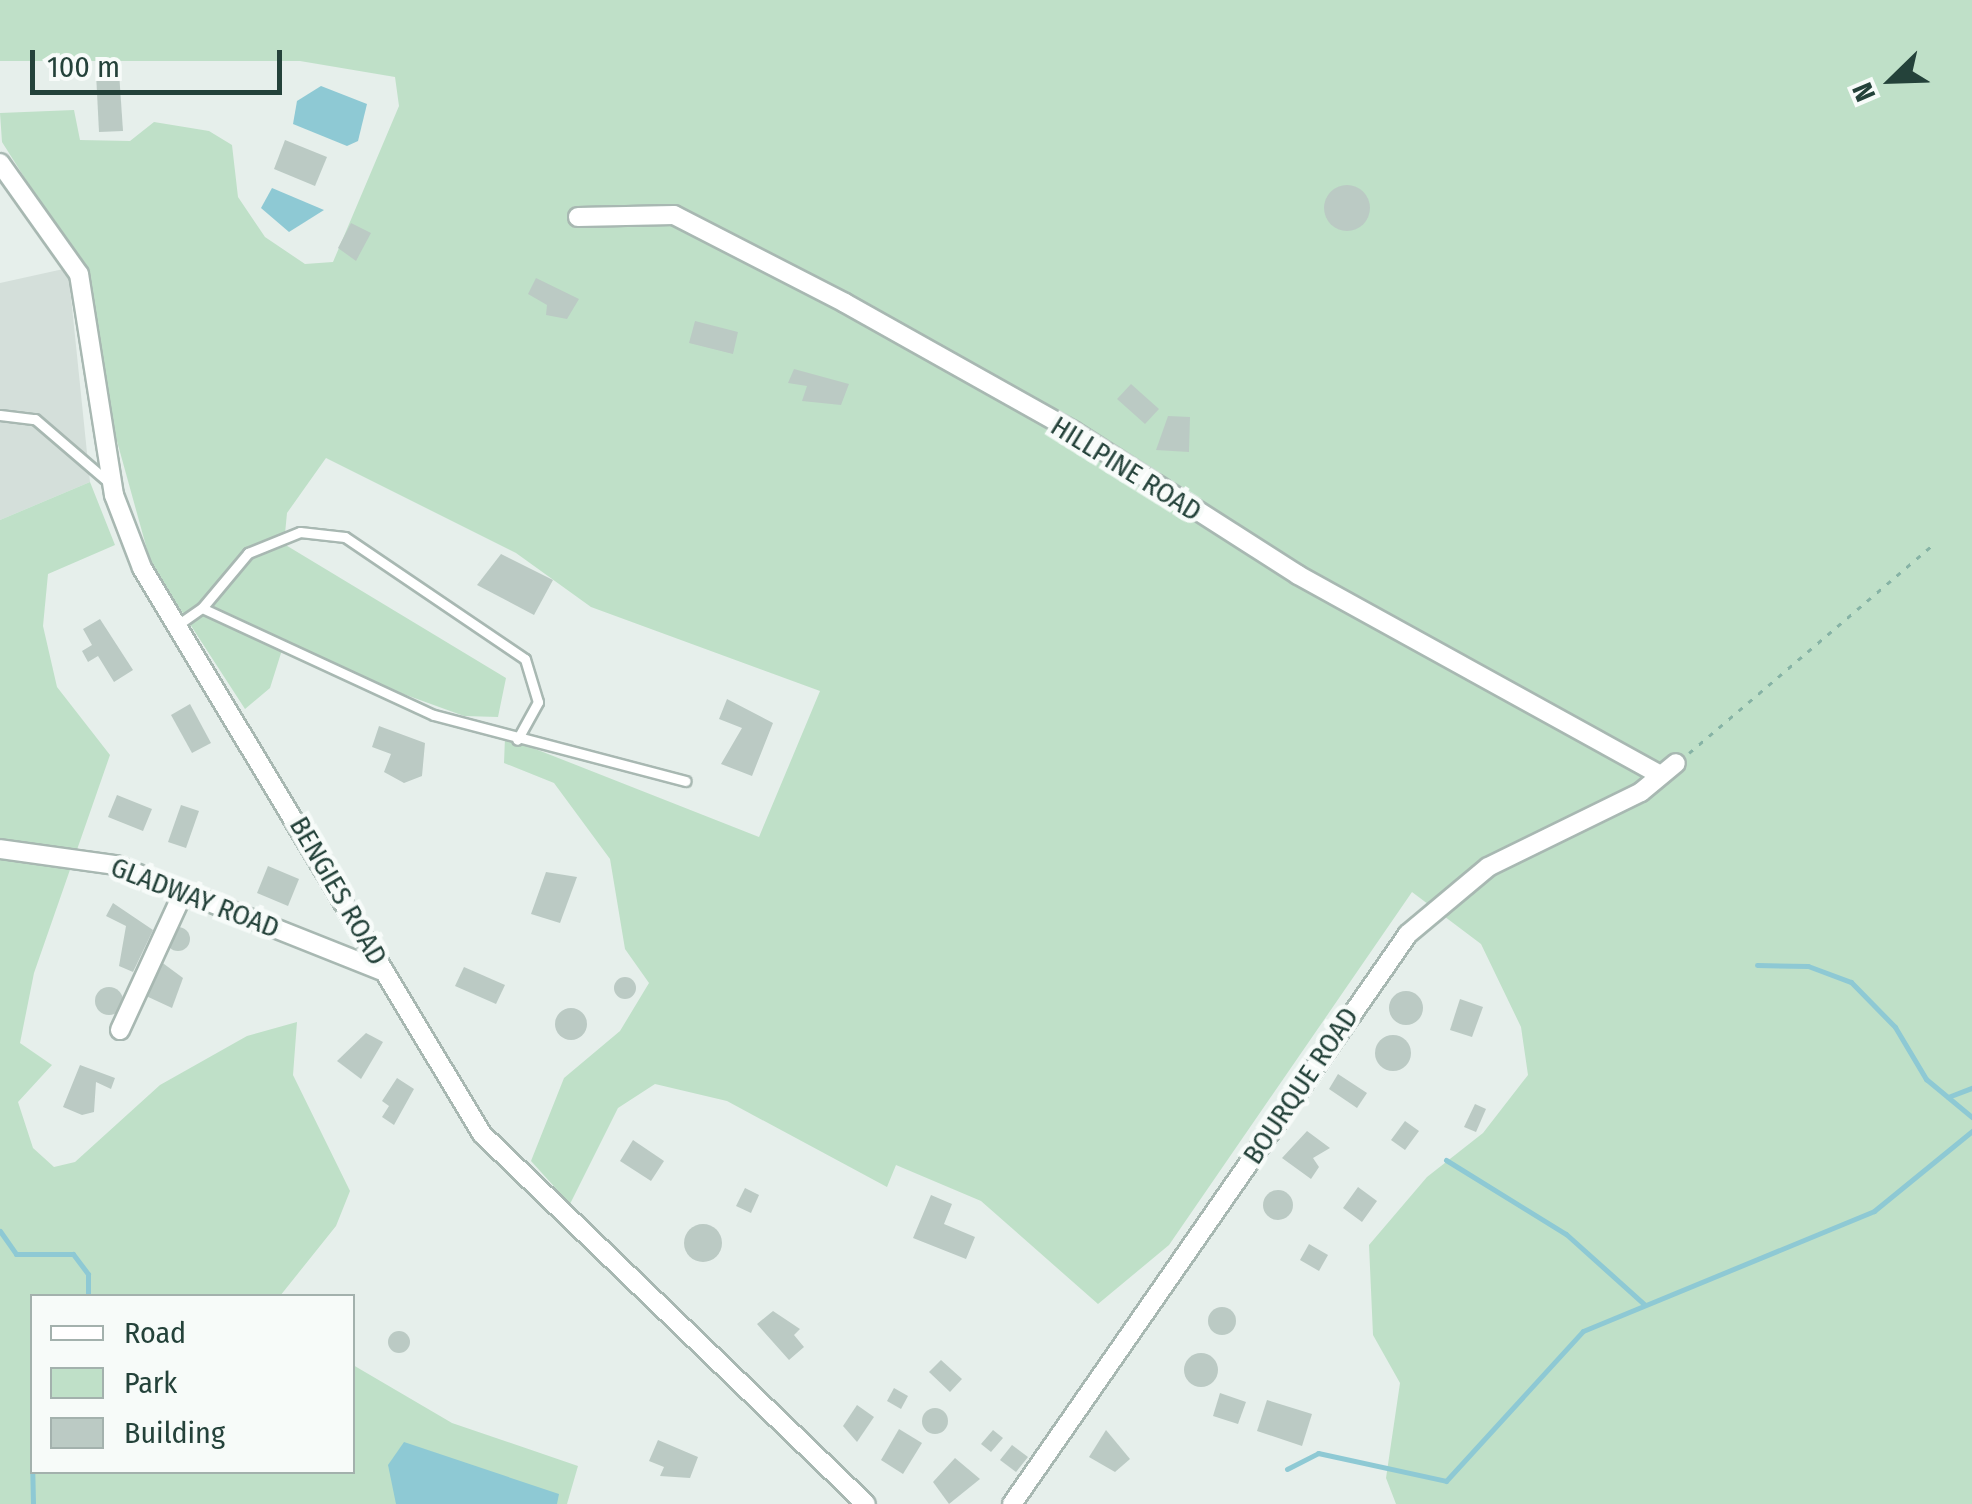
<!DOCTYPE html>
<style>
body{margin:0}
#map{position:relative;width:1972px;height:1504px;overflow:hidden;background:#e6efeb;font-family:"Fira Sans Condensed",sans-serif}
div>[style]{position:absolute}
.built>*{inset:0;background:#d4dfda}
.green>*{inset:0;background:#bfe0c8}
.water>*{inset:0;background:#8ec9d4}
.stream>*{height:5px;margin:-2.5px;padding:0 2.5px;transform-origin:2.5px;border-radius:2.5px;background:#8ec9d4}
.building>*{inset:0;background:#bbcac4}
.round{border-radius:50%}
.path>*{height:2.5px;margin-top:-1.25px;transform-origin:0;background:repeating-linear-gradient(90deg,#86b3a5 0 5px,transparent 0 13px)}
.roads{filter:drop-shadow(2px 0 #a8b8b2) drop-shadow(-2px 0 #a8b8b2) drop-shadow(0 2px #a8b8b2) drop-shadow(0 -2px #a8b8b2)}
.lane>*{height:9px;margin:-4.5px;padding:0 4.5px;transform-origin:4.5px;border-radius:4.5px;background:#fff}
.street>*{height:18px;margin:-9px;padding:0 9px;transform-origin:9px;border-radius:9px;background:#fff}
span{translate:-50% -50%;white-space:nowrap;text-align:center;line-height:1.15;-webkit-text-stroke:9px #f7fbf9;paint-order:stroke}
.street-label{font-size:28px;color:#24423a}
.legend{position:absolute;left:30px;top:1294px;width:325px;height:180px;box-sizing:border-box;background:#f7fbf9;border:2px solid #a3b1ad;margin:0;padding:12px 18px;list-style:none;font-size:30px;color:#24423a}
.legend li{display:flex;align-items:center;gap:20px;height:50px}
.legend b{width:50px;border:2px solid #a3b1ad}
.north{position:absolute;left:1842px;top:30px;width:100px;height:100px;-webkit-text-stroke:8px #f7fbf9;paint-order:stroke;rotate:247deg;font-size:28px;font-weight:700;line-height:40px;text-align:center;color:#24423a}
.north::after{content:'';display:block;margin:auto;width:35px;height:45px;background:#24423a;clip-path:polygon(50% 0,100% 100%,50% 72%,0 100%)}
.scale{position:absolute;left:30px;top:50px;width:252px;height:45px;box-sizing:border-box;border:5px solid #24423a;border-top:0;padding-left:12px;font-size:30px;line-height:35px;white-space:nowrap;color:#24423a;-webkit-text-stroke:8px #f7fbf9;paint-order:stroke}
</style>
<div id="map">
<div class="built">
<i style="clip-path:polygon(68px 268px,90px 482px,0 520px,0 283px)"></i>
</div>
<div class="green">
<i style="clip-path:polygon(0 0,1972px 0,1972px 1504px,1396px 1504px,1386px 1478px,1400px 1383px,1373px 1335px,1369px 1245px,1427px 1177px,1483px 1133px,1528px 1075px,1521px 1027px,1481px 944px,1412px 892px,1169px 1245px,1098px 1304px,981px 1201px,896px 1165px,887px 1187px,727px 1101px,655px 1084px,618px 1108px,570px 1204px,531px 1161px,564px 1078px,620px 1031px,649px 983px,625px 949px,610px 859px,554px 783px,504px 763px,505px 737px,759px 837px,820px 691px,591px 607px,516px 553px,326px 458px,287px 513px,284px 544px,506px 678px,498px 717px,464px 716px,282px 650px,270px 688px,245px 709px,151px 564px,102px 387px,81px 267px,2px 142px,0 113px,74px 110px,80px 140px,130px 141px,154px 122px,209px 131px,232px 145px,238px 197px,265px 237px,305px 264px,333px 262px,399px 106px,395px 77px,300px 61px,0 61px)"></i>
<i style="clip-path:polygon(90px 482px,115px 545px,48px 574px,43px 626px,57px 687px,110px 755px,34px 973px,20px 1043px,52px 1065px,18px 1102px,33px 1148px,54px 1167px,75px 1162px,160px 1085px,247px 1036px,297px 1022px,293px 1075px,350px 1191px,336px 1226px,280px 1296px,32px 1296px,32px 1472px,352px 1472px,353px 1365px,452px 1423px,578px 1466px,567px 1504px,0 1504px,0 520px)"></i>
</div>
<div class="water">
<i style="clip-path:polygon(321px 86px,367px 104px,358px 141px,347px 146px,293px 124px,297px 101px)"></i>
<i style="clip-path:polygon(272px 188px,324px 210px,289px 232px,261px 208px)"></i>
<i style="clip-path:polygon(404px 1442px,559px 1494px,557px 1504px,396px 1504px,388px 1465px)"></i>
</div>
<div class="stream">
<i style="left:1757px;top:965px;width:51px;rotate:1.1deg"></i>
<i style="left:1808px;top:966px;width:46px;rotate:20.4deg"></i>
<i style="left:1851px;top:982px;width:63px;rotate:45.6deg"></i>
<i style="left:1895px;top:1027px;width:61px;rotate:59.2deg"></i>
<i style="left:1926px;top:1079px;width:60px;rotate:39.6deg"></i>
<i style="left:1948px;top:1097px;width:26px;rotate:-21deg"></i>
<i style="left:1446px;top:1160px;width:141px;rotate:31.7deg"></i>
<i style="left:1566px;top:1234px;width:106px;rotate:41.9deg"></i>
<i style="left:0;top:1231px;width:28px;rotate:55deg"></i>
<i style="left:16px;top:1254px;width:57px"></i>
<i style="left:73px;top:1254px;width:25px;rotate:53deg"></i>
<i style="left:88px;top:1274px;width:22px;rotate:90deg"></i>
<i style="left:32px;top:1459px;width:45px;rotate:88.7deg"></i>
<i style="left:1287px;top:1469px;width:35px;rotate:-27deg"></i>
<i style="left:1318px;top:1453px;width:131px;rotate:12.3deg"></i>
<i style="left:1446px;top:1481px;width:203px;rotate:-47.6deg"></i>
<i style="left:1583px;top:1331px;width:315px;rotate:-22.4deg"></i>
<i style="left:1874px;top:1211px;width:127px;rotate:-39.2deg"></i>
</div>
<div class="building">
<i style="clip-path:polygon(119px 72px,123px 131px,99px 132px,96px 73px)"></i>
<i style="clip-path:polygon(285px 140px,327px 157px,315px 186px,274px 169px)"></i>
<i class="round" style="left:1324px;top:185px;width:46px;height:46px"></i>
<i style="clip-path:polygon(351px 223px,371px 233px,356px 261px,338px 248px)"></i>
<i style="clip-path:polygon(536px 278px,579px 299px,567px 319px,546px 315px,547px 305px,528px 294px)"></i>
<i style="clip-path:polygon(695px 321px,738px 332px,733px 354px,689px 343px)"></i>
<i style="clip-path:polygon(794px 369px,849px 384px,841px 405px,802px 401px,807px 386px,788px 383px)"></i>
<i style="clip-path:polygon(1131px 384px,1159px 409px,1145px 424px,1117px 399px)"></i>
<i style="clip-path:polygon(1168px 416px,1190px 417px,1189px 452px,1156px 450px)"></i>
<i style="clip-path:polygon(501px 554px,553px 580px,534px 615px,477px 585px)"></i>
<i style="clip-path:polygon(100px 619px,133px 670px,114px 682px,98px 656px,88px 662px,82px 651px,92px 645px,83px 629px)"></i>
<i style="clip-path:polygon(727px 699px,773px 723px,752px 776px,721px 764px,742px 728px,719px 719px)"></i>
<i style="clip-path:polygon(190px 704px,211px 743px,192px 753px,171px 715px)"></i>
<i style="clip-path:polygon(379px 726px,425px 743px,422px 776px,404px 783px,384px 772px,391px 754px,372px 747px)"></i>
<i style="clip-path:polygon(117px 795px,152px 809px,143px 831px,108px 817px)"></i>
<i style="clip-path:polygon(181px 805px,199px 811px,186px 848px,168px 842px)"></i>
<i style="clip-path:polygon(268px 866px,299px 879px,288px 906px,257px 893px)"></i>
<i style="clip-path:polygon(546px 872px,577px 877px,560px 923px,531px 914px)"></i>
<i style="clip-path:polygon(113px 903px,153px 930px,133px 972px,119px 966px,126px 926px,106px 916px)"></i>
<i class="round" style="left:166px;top:927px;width:24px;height:24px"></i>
<i style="clip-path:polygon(160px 961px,183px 978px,172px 1008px,144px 995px)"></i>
<i style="clip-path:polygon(464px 967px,505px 985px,496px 1004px,455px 986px)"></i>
<i class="round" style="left:614px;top:977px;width:22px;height:22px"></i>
<i class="round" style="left:95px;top:987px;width:28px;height:28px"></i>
<i class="round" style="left:1389px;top:991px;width:34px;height:34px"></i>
<i style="clip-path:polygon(1460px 999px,1483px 1007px,1472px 1037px,1450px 1030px)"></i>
<i class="round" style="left:555px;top:1008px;width:32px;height:32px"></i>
<i style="clip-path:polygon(366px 1033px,383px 1042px,361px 1079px,337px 1061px)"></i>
<i class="round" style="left:1375px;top:1035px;width:36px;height:36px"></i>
<i style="clip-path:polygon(80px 1065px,115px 1078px,111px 1089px,96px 1082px,94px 1112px,82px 1115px,63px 1107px)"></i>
<i style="clip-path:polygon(1338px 1074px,1367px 1093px,1357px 1108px,1329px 1089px)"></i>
<i style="clip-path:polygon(397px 1078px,414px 1089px,394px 1125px,382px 1117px,389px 1106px,382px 1101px)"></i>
<i style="clip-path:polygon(1475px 1104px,1486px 1109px,1476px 1132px,1464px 1127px)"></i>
<i style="clip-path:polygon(1405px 1121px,1419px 1131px,1405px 1150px,1391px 1140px)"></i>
<i style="clip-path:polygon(1307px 1131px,1330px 1148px,1313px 1158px,1319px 1167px,1311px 1179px,1282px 1158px)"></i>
<i style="clip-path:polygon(633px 1140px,664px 1161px,651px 1181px,620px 1161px)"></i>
<i style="clip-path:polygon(1358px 1187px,1377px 1201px,1362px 1222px,1343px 1208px)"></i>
<i style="clip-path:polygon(745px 1188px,759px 1195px,751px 1213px,736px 1206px)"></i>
<i class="round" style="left:1263px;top:1190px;width:30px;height:30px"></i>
<i style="clip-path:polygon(931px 1195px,952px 1204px,944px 1224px,975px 1237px,966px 1259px,913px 1238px)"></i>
<i class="round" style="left:684px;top:1224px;width:38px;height:38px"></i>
<i style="clip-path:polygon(1309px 1244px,1328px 1255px,1319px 1271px,1300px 1260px)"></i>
<i class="round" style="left:1208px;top:1307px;width:28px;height:28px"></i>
<i style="clip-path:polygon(773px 1311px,800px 1329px,794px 1335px,804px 1347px,789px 1360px,757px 1324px)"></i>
<i class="round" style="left:388px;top:1331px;width:22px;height:22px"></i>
<i class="round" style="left:1184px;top:1353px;width:34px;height:34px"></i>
<i style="clip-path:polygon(941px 1360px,962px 1379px,950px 1392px,929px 1372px)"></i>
<i style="clip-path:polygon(894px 1388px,908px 1396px,901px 1409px,887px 1401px)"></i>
<i style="clip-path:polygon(1220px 1393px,1246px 1402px,1238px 1424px,1213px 1416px)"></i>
<i style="clip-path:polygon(1267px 1400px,1312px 1414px,1302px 1446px,1257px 1431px)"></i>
<i style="clip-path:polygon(857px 1405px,874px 1417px,857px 1442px,843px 1426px)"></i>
<i class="round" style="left:922px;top:1408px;width:26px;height:26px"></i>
<i style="clip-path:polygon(899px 1429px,922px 1443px,903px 1474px,881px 1460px)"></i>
<i style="clip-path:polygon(993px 1430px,1003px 1438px,991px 1452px,981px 1444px)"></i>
<i style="clip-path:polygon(1106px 1430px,1130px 1459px,1115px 1472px,1089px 1457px)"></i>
<i style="clip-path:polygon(658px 1440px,698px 1457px,690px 1478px,660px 1476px,664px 1467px,649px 1461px)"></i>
<i style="clip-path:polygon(1012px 1445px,1028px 1457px,1016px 1472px,1000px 1460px)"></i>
<i style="clip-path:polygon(955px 1458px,980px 1479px,949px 1504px,933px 1482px)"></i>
</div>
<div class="path">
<i style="left:1689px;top:753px;width:318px;rotate:-40.5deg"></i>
</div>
<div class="roads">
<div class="lane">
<i style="left:0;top:415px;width:35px;rotate:7deg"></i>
<i style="left:35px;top:419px;width:95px;rotate:40.7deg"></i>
<i style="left:202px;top:608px;width:72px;rotate:-50.1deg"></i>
<i style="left:248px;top:553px;width:56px;rotate:-22deg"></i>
<i style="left:300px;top:532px;width:45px;rotate:6.3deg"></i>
<i style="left:345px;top:537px;width:217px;rotate:34.1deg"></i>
<i style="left:525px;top:659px;width:45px;rotate:73.2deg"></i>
<i style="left:538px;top:702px;width:43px;rotate:118.9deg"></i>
<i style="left:176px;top:626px;width:32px;rotate:-35deg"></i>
<i style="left:202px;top:608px;width:255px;rotate:24.8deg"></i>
<i style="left:434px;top:715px;width:260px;rotate:14.7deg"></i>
</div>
<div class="street">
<i style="left:0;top:163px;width:136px;rotate:54.6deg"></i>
<i style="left:79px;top:274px;width:224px;rotate:81deg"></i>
<i style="left:114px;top:495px;width:78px;rotate:69deg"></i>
<i style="left:142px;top:568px;width:660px;rotate:59.01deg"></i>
<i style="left:482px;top:1134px;width:533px;rotate:43.94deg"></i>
<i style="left:578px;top:217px;width:96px;rotate:-1.2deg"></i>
<i style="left:674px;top:215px;width:192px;rotate:27.2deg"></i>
<i style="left:845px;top:303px;width:261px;rotate:29.3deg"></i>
<i style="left:1073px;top:431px;width:267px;rotate:32.6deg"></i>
<i style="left:1298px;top:575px;width:414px;rotate:28.9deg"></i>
<i style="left:0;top:849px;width:117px;rotate:7.9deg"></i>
<i style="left:116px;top:865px;width:289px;rotate:21.7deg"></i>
<i style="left:120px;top:1030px;width:149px;rotate:-65.3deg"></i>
<i style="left:1012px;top:1504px;width:694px;rotate:-55.21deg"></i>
<i style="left:1408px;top:934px;width:104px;rotate:-39.9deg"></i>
<i style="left:1488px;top:867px;width:170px;rotate:-26.1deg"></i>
<i style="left:1641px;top:792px;width:45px;rotate:-39.6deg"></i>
</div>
</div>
<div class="street-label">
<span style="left:1126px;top:469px;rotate:32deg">HILLPINE ROAD</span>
<span style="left:338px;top:891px;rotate:60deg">BENGIES ROAD</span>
<span style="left:195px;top:898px;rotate:21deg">GLADWAY ROAD</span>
<span style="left:1301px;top:1086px;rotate:-56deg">BOURQUE ROAD</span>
</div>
<ul class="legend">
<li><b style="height:12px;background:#fff"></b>Road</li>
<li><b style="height:28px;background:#bfe0c8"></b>Park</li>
<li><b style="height:28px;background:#bbcac4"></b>Building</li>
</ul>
<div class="north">N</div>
<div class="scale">100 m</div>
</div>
